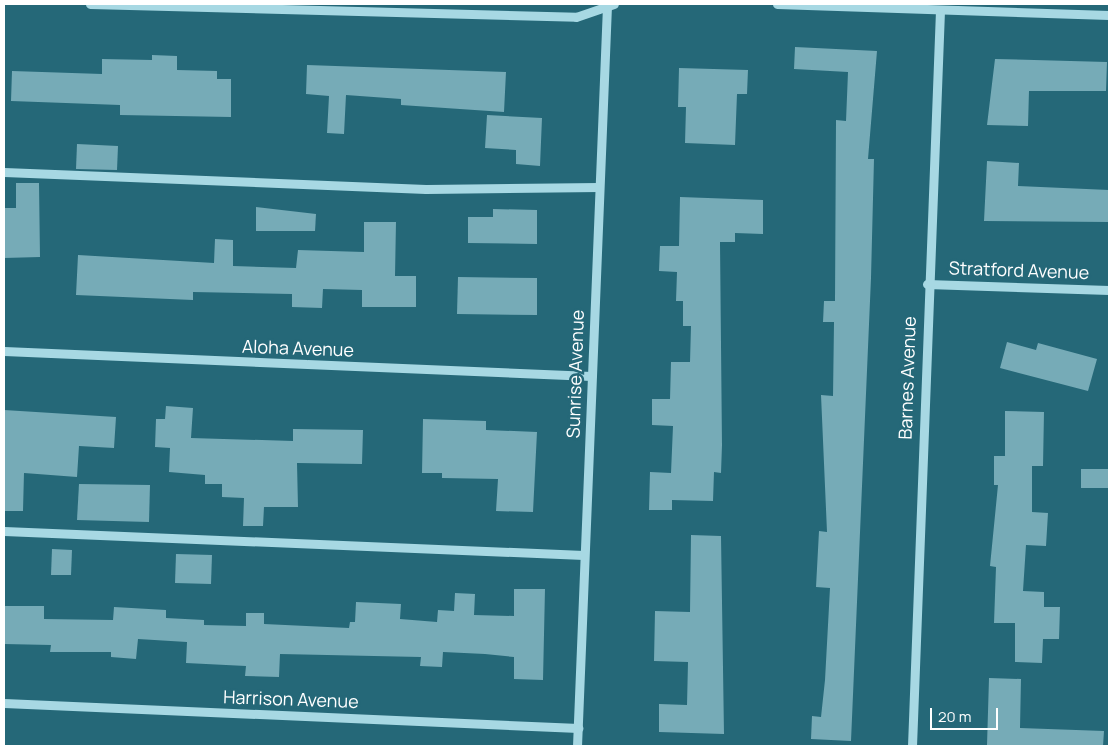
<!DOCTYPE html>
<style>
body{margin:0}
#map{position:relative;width:1113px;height:750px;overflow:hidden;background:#256878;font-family:Manrope,sans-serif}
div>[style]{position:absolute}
.building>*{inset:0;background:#76abb7}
.minor>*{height:9px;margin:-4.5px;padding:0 4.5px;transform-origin:4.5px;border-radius:4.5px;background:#a7d8e3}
span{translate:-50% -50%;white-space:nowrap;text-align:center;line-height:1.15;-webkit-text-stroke:5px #256878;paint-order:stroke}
.street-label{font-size:18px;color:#fff}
.frame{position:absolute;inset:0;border:5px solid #fff;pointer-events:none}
.scale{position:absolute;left:930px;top:708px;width:68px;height:22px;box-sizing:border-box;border:2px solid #fff;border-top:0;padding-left:6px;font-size:15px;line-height:18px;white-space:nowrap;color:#fff;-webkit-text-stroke:4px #256878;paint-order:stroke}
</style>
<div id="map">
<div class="building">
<i style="clip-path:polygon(795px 47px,877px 51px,868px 159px,874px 159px,871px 278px,851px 741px,811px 739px,812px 716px,821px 717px,825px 680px,830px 588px,816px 587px,819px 531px,827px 532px,821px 395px,833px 396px,834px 322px,823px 322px,824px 301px,835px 301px,836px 120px,846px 121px,848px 72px,794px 69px)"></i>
<i style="clip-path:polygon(152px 55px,177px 56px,177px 70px,217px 71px,217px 79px,231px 79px,231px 117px,120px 115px,120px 105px,11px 101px,12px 71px,102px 74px,102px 59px,152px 60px)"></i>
<i style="clip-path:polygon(995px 59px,1107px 62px,1106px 91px,1029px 91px,1028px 126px,987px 125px)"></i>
<i style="clip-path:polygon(307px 65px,506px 72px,504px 112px,401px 105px,401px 99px,346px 95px,344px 134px,327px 133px,329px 96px,306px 94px)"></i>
<i style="clip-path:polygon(679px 68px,748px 70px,747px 94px,737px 94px,735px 145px,685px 143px,686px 107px,678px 107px)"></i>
<i style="clip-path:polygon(487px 115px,542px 118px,540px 166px,516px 164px,516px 150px,485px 148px)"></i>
<i style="clip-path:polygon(77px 144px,118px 146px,117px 170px,76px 169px)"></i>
<i style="clip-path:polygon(987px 161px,1019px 163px,1018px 186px,1109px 190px,1109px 222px,984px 221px)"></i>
<i style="clip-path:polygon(16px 183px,39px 183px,40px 257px,4px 258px,4px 208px,16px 208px)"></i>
<i style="clip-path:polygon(680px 197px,763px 200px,763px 234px,735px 233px,735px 242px,720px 242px,722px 445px,721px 473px,714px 472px,713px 501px,672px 500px,672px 510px,649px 510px,650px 472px,671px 473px,673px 426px,652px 425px,652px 399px,670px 399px,671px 362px,690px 362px,691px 326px,683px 326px,683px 301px,676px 301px,677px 272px,659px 271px,660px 246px,679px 246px)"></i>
<i style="clip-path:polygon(256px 207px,316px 214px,315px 231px,256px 231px)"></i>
<i style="clip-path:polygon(493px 209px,537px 210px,537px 244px,468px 243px,468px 217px,493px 217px)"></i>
<i style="clip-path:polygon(364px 222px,396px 222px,395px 276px,416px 276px,416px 307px,362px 307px,362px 290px,323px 289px,322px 308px,292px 307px,292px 294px,193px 292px,193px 300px,76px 295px,78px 255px,214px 263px,215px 239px,233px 240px,233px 266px,296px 268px,298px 250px,364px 252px)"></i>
<i style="clip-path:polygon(458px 277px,537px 278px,537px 315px,457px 314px)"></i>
<i style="clip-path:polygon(1007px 342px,1036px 350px,1038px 343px,1097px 359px,1088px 391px,1000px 368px)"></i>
<i style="clip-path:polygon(166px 406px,193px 408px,191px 438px,293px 441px,293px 429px,363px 430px,362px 464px,297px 463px,298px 507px,264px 507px,263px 526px,243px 526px,244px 498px,222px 497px,222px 484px,205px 484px,205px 475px,169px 472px,170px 448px,155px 447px,156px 419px,165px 419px)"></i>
<i style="clip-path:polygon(4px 410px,116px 417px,114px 448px,79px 446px,77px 477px,24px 473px,23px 511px,4px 511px)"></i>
<i style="clip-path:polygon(1005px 411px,1044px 412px,1043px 466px,1032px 466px,1032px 512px,1048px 513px,1046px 546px,1026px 545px,1023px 591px,1044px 592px,1044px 607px,1060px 607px,1059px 639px,1043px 639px,1042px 663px,1015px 662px,1015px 623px,994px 623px,996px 567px,990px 566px,998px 485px,994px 485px,994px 456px,1005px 456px)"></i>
<i style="clip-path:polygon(423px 419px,486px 421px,486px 430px,537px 432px,533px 512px,496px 511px,498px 479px,442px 478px,442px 473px,422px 473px)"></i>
<i style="clip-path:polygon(1081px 469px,1108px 469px,1108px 488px,1081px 488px)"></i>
<i style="clip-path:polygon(79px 484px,150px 485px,149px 522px,77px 520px)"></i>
<i style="clip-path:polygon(691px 535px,721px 536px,724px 734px,659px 732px,659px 704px,687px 705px,688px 662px,654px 661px,655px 611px,690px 612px)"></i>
<i style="clip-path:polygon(52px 549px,72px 550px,71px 575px,51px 575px)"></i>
<i style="clip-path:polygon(176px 554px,212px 555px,211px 584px,175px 583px)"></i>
<i style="clip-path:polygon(514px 589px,545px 589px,543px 680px,514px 679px,514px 657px,485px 654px,443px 652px,442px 667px,420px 666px,421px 657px,280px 654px,279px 677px,245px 676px,246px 666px,186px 663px,187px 642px,138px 639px,136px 659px,111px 657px,111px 652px,50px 652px,51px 645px,4px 644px,4px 606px,44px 606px,44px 619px,113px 620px,114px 607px,166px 610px,166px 618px,204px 620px,204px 625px,246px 626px,246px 613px,264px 613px,264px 624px,349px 628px,350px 622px,355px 622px,356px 602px,401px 604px,400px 619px,437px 622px,438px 610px,454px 611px,455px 593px,475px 594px,474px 615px,514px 616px)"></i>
<i style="clip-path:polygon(989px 678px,1021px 679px,1020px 728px,1104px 731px,1103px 746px,987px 745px)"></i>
</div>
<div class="minor">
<i style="left:90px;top:4px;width:486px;rotate:1.5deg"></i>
<i style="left:576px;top:17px;width:40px;rotate:-18.9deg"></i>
<i style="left:777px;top:4px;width:332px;rotate:1.9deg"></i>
<i style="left:4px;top:172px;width:422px;rotate:2.3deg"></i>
<i style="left:426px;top:189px;width:173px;rotate:-0.7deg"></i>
<i style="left:927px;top:284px;width:182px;rotate:1.9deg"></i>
<i style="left:4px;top:351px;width:588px;rotate:2.44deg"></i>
<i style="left:4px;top:531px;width:580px;rotate:2.37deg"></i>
<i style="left:4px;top:703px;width:575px;rotate:2.49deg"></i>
<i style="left:577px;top:746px;width:743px;rotate:-87.68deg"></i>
<i style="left:912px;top:746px;width:736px;rotate:-87.82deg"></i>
</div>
<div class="street-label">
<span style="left:1019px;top:270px;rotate:2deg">Stratford Avenue</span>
<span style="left:298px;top:348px;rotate:2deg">Aloha Avenue</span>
<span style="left:575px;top:374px;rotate:-88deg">Sunrise Avenue</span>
<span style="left:907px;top:378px;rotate:-88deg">Barnes Avenue</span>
<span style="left:291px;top:699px;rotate:2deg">Harrison Avenue</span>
</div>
<div class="frame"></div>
<div class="scale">20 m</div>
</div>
